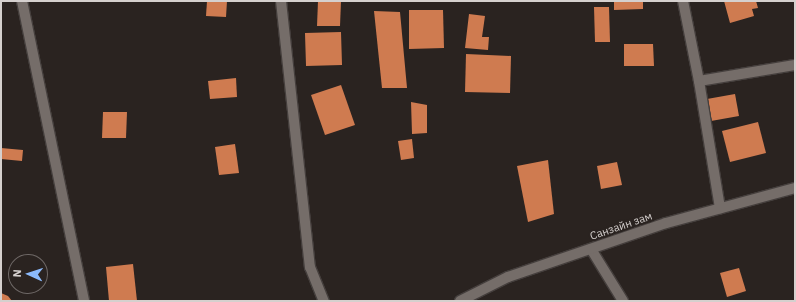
<!DOCTYPE html>
<meta charset="utf-8">
<style>
body{margin:0}
#map{position:relative;width:796px;height:302px;overflow:hidden;background:#2a2320;font-family:"IBM Plex Sans",sans-serif}
div>[style]{position:absolute}
.building>*{inset:0;background:#cf7b50}
.roads{filter:drop-shadow(1px 0 #453f3d) drop-shadow(-1px 0 #453f3d) drop-shadow(0 1px #453f3d) drop-shadow(0 -1px #453f3d)}
.street>*{height:10px;margin:-5px;padding:0 5px;transform-origin:5px;border-radius:5px;background:#756d69}
.secondary>*{height:10px;margin:-5px;padding:0 5px;transform-origin:5px;border-radius:5px;background:#756d69}
span{translate:-50% -50%;white-space:nowrap;text-align:center;line-height:1.15;-webkit-text-stroke:4px #2a2320;paint-order:stroke}
.street-label{font-size:11px;color:#d5d0ce}
.frame{position:absolute;inset:0;border:2px solid #d5d0ce;pointer-events:none}
.north{position:absolute;left:8px;top:254px;width:40px;height:40px;box-sizing:border-box;background:#2a2320;border:1px solid #6e6866;border-radius:50%;rotate:273deg;font-size:11px;font-weight:700;line-height:16px;text-align:center;color:#d5d0ce}
.north::after{content:'';display:block;margin:auto;width:14px;height:18px;background:#8bbafc;clip-path:polygon(50% 0,100% 100%,50% 72%,0 100%)}
</style>
<div id="map">
<div class="building">
<i style="clip-path:polygon(207px 1px,227px 1px,226px 17px,206px 16px)"></i>
<i style="clip-path:polygon(318px 1px,341px 1px,340px 26px,317px 26px)"></i>
<i style="clip-path:polygon(614px 1px,643px 1px,643px 9px,614px 10px)"></i>
<i style="clip-path:polygon(724px 1px,756px 1px,758px 8px,752px 9px,754px 16px,730px 23px)"></i>
<i style="clip-path:polygon(594px 7px,609px 7px,610px 42px,595px 42px)"></i>
<i style="clip-path:polygon(409px 10px,443px 10px,444px 48px,409px 49px)"></i>
<i style="clip-path:polygon(374px 11px,400px 12px,407px 88px,382px 88px)"></i>
<i style="clip-path:polygon(469px 14px,485px 16px,482px 37px,489px 37px,488px 50px,465px 48px)"></i>
<i style="clip-path:polygon(341px 32px,342px 65px,306px 66px,305px 33px)"></i>
<i style="clip-path:polygon(624px 44px,653px 44px,654px 66px,624px 66px)"></i>
<i style="clip-path:polygon(466px 54px,511px 56px,510px 93px,465px 92px)"></i>
<i style="clip-path:polygon(236px 78px,237px 97px,210px 99px,208px 81px)"></i>
<i style="clip-path:polygon(341px 85px,355px 125px,325px 135px,311px 95px)"></i>
<i style="clip-path:polygon(735px 94px,739px 116px,711px 121px,707px 99px)"></i>
<i style="clip-path:polygon(411px 102px,427px 105px,427px 133px,412px 134px)"></i>
<i style="clip-path:polygon(103px 112px,127px 112px,126px 138px,102px 138px)"></i>
<i style="clip-path:polygon(758px 122px,766px 153px,730px 162px,722px 131px)"></i>
<i style="clip-path:polygon(412px 139px,414px 158px,401px 160px,398px 141px)"></i>
<i style="clip-path:polygon(235px 144px,239px 173px,219px 175px,215px 147px)"></i>
<i style="clip-path:polygon(1px 148px,23px 150px,22px 161px,1px 159px)"></i>
<i style="clip-path:polygon(548px 160px,554px 214px,528px 222px,517px 166px)"></i>
<i style="clip-path:polygon(617px 162px,622px 185px,601px 189px,597px 166px)"></i>
<i style="clip-path:polygon(133px 264px,137px 301px,109px 301px,106px 267px)"></i>
<i style="clip-path:polygon(739px 268px,746px 291px,727px 297px,720px 273px)"></i>
<i style="clip-path:polygon(1px 293px,8px 296px,12px 301px,1px 301px)"></i>
</div>
<div class="roads">
<div class="street">
<i style="left:22px;top:1px;width:306px;rotate:78.3deg"></i>
<i style="left:281px;top:1px;width:268px;rotate:83.8deg"></i>
<i style="left:310px;top:267px;width:37px;rotate:68deg"></i>
<i style="left:683px;top:1px;width:82px;rotate:78.7deg"></i>
<i style="left:699px;top:81px;width:97px;rotate:-9.5deg"></i>
<i style="left:699px;top:81px;width:129px;rotate:80.6deg"></i>
<i style="left:591px;top:249px;width:61px;rotate:58.4deg"></i>
</div>
<div class="secondary">
<i style="left:460px;top:301px;width:54px;rotate:-26.6deg"></i>
<i style="left:508px;top:277px;width:167px;rotate:-18.9deg"></i>
<i style="left:666px;top:223px;width:134px;rotate:-15.2deg"></i>
</div>
</div>
<div class="street-label">
<span style="left:621px;top:226px;rotate:-19deg">Санзайн зам</span>
</div>
<div class="frame"></div>
<div class="north">N</div>
</div>
